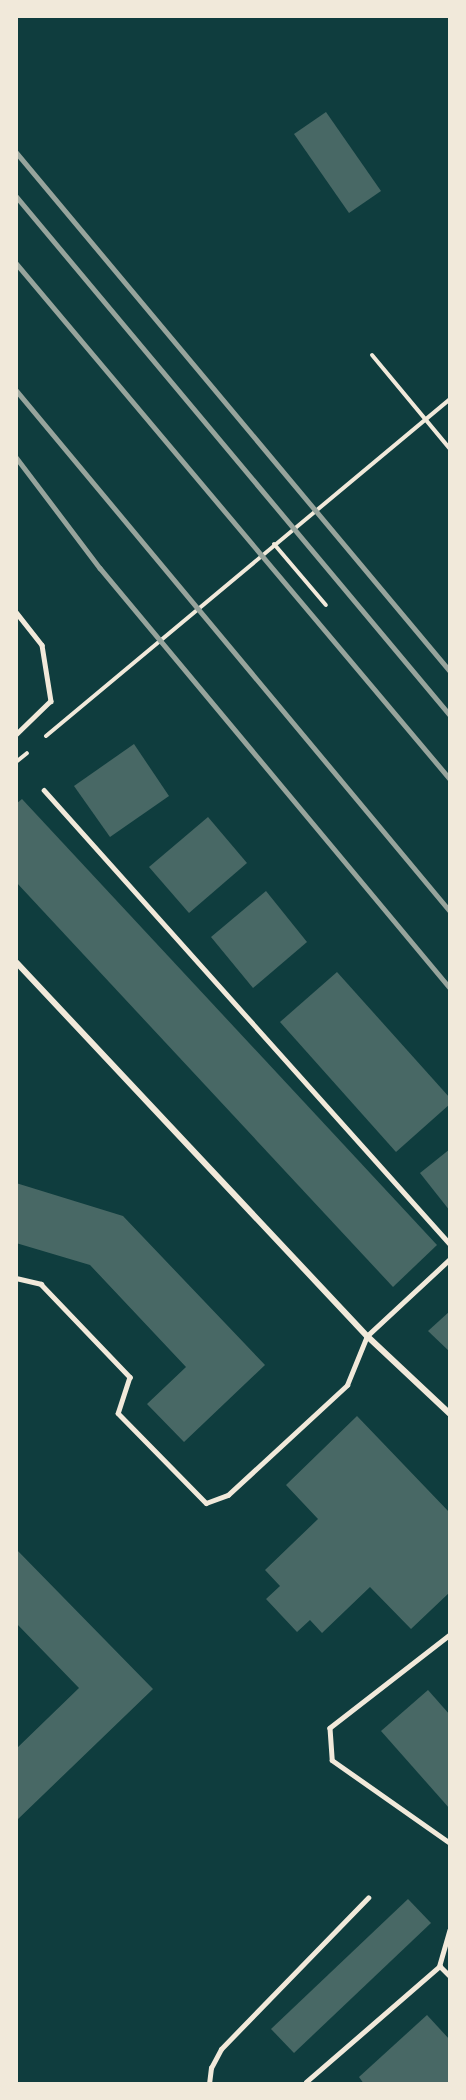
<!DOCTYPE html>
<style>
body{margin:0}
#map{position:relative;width:466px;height:2100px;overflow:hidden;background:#0f3d3e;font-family:"Sofia Sans Condensed",sans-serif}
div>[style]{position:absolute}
.building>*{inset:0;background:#486865}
.path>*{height:4px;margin:-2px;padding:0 2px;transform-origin:2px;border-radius:2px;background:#f1e9da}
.service>*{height:4.5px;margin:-2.25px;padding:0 2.25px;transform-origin:2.25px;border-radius:2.25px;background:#f1e9da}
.minor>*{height:6px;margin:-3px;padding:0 3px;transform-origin:3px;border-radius:3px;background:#f1e9da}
.rail>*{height:4.5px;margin:-2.25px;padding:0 2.25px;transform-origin:2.25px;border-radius:2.25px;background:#97a49c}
span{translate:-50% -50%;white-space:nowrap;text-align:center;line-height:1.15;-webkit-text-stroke:4.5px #f1e9da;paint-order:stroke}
.frame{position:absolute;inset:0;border:18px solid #f1e9da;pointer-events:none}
</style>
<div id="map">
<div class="building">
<i style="clip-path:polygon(326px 112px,381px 191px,349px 213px,294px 134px)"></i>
<i style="clip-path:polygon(134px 744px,169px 796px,110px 837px,74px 786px)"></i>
<i style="clip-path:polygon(22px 799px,437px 1245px,393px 1287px,16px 882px,16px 804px)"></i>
<i style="clip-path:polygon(208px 817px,247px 863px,189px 913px,149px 867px)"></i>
<i style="clip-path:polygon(266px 891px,307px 942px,253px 988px,211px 937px)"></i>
<i style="clip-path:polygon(337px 972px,450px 1098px,450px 1104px,396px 1152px,280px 1022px)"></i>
<i style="clip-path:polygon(450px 1149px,450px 1211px,420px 1173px)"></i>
<i style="clip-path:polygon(16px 1183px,123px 1216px,265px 1365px,184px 1442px,147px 1404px,186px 1367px,90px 1265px,16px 1243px)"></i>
<i style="clip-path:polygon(450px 1311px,450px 1352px,428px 1331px)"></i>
<i style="clip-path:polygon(357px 1416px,450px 1513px,450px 1592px,411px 1629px,370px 1587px,322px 1633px,310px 1620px,297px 1632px,266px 1599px,280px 1586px,265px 1570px,318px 1519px,286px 1485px)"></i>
<i style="clip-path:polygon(16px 1549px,153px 1689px,16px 1821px,16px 1749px,79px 1688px,16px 1623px)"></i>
<i style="clip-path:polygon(428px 1690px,450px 1715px,450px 1809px,381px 1731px)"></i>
<i style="clip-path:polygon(408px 1899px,431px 1923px,294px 2053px,271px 2029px)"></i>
<i style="clip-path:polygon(427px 2015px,450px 2040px,450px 2084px,364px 2084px,359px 2077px)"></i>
</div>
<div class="path">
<i style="left:372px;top:355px;width:122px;rotate:50.3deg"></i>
<i style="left:274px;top:544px;width:80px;rotate:49.6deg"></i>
<i style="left:46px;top:736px;width:526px;rotate:-39.83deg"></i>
<i style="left:16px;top:762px;width:14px;rotate:-39deg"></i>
</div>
<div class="service">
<i style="left:16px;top:612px;width:42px;rotate:51.8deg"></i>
<i style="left:42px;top:645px;width:57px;rotate:80.9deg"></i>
<i style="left:51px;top:701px;width:49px;rotate:135.8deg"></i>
<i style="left:44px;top:790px;width:609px;rotate:48.19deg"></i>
<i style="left:16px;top:1278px;width:26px;rotate:13deg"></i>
<i style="left:41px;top:1284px;width:129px;rotate:46.3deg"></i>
<i style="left:130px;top:1377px;width:38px;rotate:108deg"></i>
<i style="left:118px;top:1413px;width:126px;rotate:45.6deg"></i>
<i style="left:206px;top:1503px;width:23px;rotate:-20deg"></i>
<i style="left:228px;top:1495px;width:162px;rotate:-42.7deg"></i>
<i style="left:347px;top:1385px;width:53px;rotate:-67.8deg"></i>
<i style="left:367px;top:1336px;width:113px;rotate:-42.9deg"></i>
<i style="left:450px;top:1635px;width:152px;rotate:142.2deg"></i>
<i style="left:330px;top:1728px;width:32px;rotate:86deg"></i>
<i style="left:332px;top:1760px;width:144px;rotate:35.1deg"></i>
<i style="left:450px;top:1930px;width:37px;rotate:106deg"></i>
<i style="left:440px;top:1966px;width:14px;rotate:45deg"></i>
<i style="left:306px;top:2082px;width:177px;rotate:-40.9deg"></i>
<i style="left:209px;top:2084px;width:16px;rotate:-83deg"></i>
<i style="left:211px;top:2068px;width:21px;rotate:-62deg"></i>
<i style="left:221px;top:2049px;width:211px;rotate:-45.8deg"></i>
</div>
<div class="minor">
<i style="left:16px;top:962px;width:513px;rotate:46.82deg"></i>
<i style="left:367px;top:1336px;width:114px;rotate:43.2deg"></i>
</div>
<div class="rail">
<i style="left:16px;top:152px;width:677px;rotate:50.1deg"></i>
<i style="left:16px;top:196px;width:677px;rotate:50.1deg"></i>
<i style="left:16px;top:263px;width:674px;rotate:49.93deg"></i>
<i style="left:16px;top:390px;width:678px;rotate:50.21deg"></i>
<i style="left:16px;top:457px;width:139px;rotate:52.9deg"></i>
<i style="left:100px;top:568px;width:547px;rotate:50.19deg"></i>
</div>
<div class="frame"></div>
</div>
